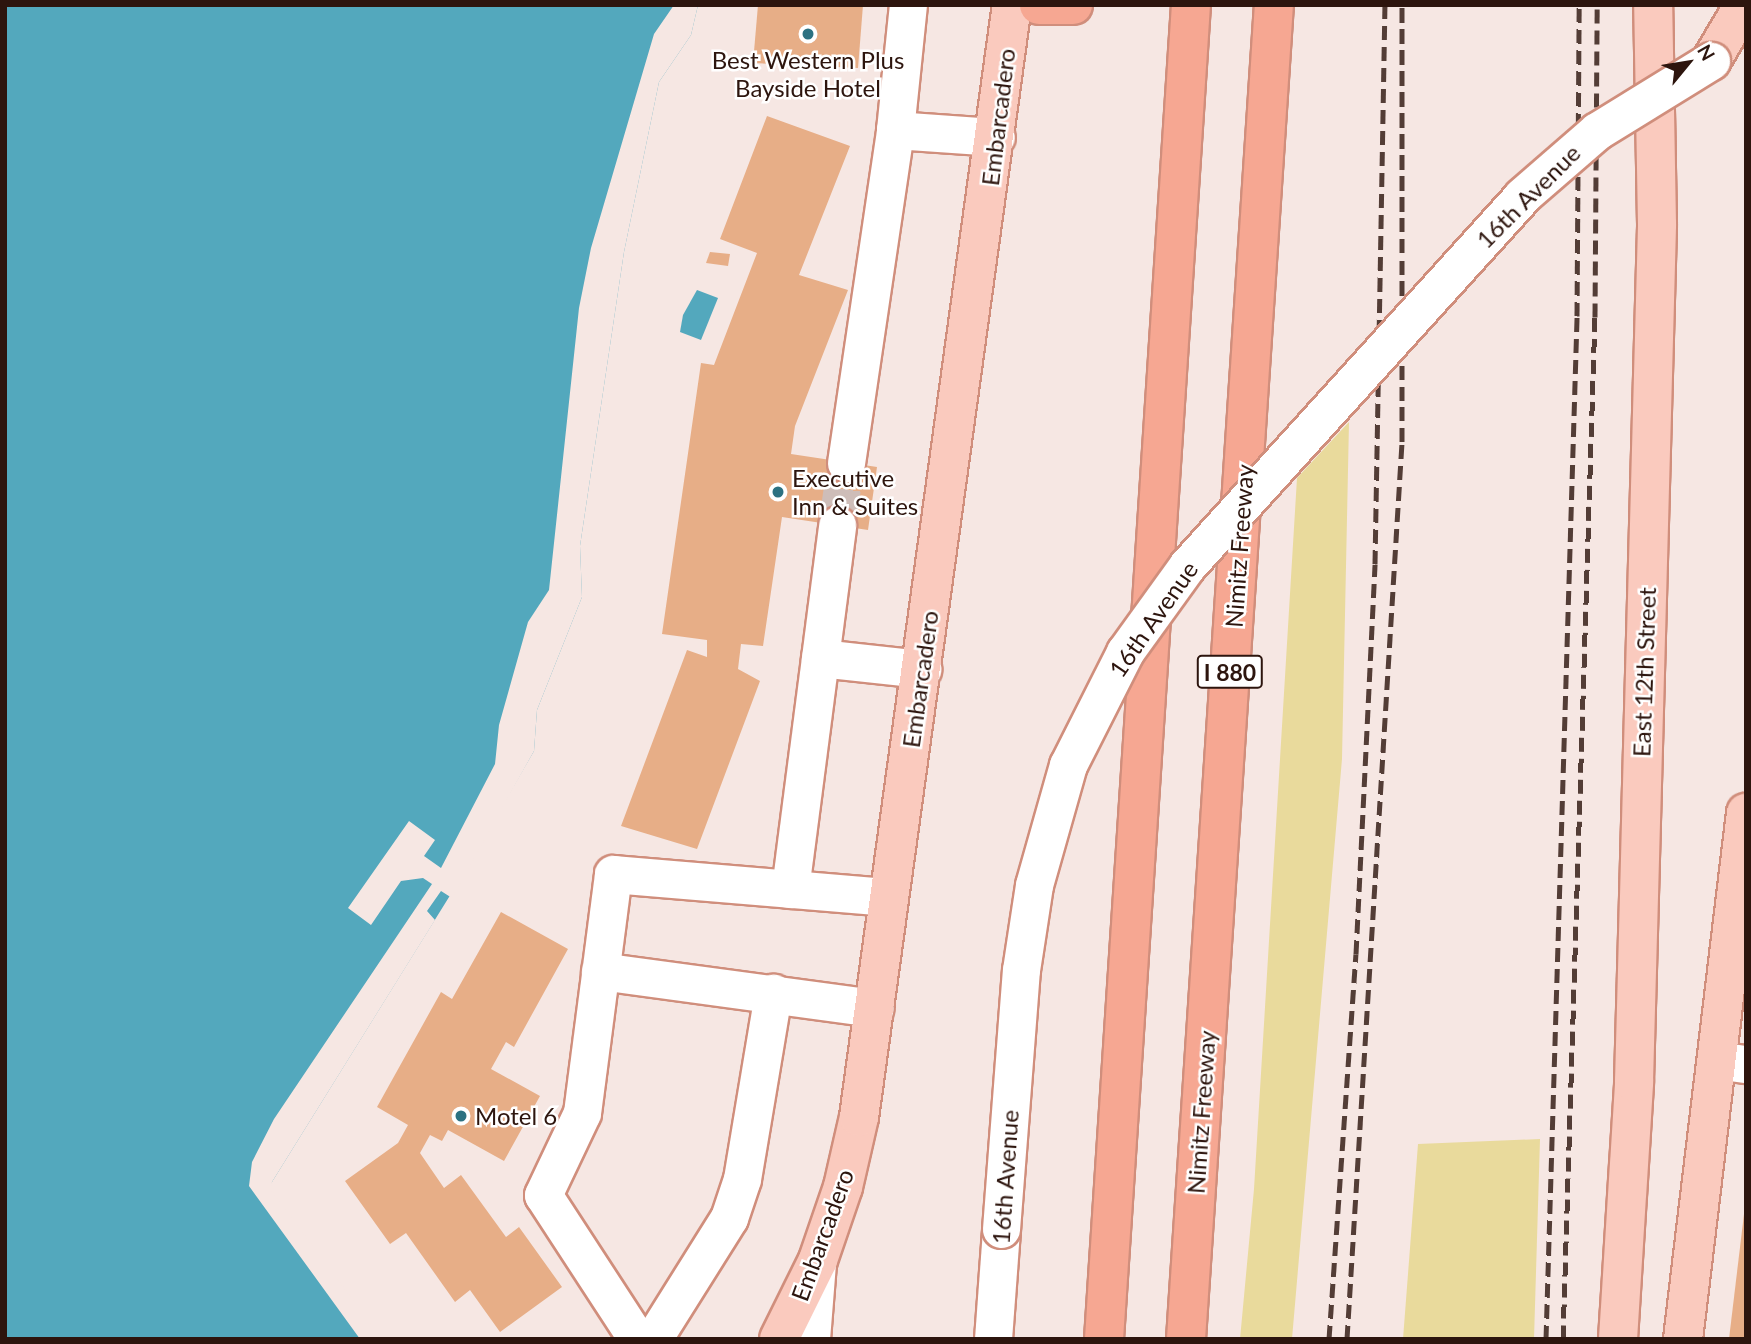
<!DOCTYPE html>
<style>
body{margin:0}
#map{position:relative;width:1751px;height:1344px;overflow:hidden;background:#f6e7e3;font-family:Lato,sans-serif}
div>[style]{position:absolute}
.green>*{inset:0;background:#e9da9c}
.water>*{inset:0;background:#53a8bd}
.pier>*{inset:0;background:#f6e7e3}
.building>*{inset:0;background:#e7ae87}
.minor-tunnel>*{height:37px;margin-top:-18.5px;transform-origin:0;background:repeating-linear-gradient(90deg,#cebdb8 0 37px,transparent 0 55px)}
.roads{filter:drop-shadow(2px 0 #d08e7c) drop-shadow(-2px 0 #d08e7c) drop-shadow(0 2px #d08e7c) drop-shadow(0 -2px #d08e7c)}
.minor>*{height:37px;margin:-18.5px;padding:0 18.5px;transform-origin:18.5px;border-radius:18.5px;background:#fff}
.major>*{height:38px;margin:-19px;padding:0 19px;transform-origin:19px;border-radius:19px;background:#facabe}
.highway>*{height:38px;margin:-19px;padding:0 19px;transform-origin:19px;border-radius:19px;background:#f6a792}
.rail>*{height:5px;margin-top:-2.5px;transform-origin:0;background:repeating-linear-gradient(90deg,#533d36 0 14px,transparent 0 21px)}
.bridges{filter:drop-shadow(2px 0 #d08e7c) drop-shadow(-2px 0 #d08e7c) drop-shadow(0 2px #d08e7c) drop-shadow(0 -2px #d08e7c)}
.minor-bridge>*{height:37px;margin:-18.5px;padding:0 18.5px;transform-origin:18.5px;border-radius:18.5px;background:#fff}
.dots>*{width:19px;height:19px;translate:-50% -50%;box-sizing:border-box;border:4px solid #fff;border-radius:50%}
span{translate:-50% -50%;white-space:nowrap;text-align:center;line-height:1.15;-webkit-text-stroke:5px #fff;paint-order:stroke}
.shield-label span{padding:2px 5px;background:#fff;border:2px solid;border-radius:5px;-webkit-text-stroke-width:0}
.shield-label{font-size:23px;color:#2d150e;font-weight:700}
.poi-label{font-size:24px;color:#2d150e}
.left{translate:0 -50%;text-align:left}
.street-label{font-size:24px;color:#2d150e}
.frame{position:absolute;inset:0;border:7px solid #2d150e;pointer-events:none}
.north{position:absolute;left:1653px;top:28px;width:70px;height:70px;-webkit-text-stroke:5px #fff;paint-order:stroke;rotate:60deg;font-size:19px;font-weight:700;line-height:28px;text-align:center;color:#2d150e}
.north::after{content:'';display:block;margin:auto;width:24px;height:32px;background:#2d150e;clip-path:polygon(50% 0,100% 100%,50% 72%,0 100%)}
</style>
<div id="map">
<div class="green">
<i style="clip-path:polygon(1349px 422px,1342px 759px,1292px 1339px,1240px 1339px,1254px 1189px,1297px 478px)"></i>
<i style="clip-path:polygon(1540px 1139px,1534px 1339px,1403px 1339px,1418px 1144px)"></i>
</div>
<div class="water">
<i style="clip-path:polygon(5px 5px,698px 5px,691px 35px,659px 82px,624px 252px,580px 546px,582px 597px,537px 710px,534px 751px,459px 881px,267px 1190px,378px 1339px,5px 1339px)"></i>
<i style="clip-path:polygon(697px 290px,718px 298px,701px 340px,680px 332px,683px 315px)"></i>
</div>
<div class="pier">
<i style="clip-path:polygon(674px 5px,698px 5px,691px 35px,659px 82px,624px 252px,580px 546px,582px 597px,537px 710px,534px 751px,452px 898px,441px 891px,427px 911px,435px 920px,272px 1182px,271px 1190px,382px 1339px,360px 1339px,249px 1186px,252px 1162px,274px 1119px,432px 884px,423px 878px,401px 881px,371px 925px,348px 908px,409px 821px,435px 840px,424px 856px,441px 868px,495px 764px,499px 725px,528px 622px,549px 590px,579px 308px,591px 248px,654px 34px)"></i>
</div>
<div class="building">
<i style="clip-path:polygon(758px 5px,863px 5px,858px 68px,753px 63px)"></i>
<i style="clip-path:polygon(767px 116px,850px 146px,799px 275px,848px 290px,795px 426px,791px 454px,877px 467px,868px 530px,782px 517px,763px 646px,741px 644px,738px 669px,760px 681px,697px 849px,621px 826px,687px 650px,707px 657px,707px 640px,662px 634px,701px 363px,714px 365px,757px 253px,720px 239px)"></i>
<i style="clip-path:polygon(710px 252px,730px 254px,728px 266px,706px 263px)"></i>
<i style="clip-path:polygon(501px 912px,568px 949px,514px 1047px,506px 1042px,491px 1069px,540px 1096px,504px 1161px,448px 1130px,442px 1141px,430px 1135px,420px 1153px,444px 1188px,461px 1175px,506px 1237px,519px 1227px,562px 1287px,500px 1332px,470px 1290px,455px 1302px,406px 1233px,390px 1244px,345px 1181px,398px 1143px,408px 1125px,377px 1107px,441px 992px,452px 999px)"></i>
<i style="clip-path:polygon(1744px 1214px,1746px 1339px,1729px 1339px)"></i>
</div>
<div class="minor-tunnel">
<i style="left:837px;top:525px;width:63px;rotate:-81.7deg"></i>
</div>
<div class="roads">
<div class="minor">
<i style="left:895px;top:130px;width:101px;rotate:4deg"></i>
<i style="left:846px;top:463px;width:337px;rotate:-81.6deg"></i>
<i style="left:895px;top:130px;width:126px;rotate:-84.1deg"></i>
<i style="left:820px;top:658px;width:103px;rotate:6.2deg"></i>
<i style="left:790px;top:889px;width:367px;rotate:-82.6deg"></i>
<i style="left:600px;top:971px;width:277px;rotate:7.7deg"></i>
<i style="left:1716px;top:1060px;width:30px;rotate:8deg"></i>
<i style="left:637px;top:1339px;width:172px;rotate:-123.1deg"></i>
<i style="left:543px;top:1195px;width:91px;rotate:-64.6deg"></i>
<i style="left:582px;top:1113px;width:241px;rotate:-82.6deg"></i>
<i style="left:613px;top:874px;width:276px;rotate:4.8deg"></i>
<i style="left:653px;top:1339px;width:143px;rotate:-57.9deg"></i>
<i style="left:729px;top:1218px;width:41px;rotate:-71.6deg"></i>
<i style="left:742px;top:1179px;width:189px;rotate:-80.5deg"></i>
<i style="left:811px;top:1339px;width:76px;rotate:-85.5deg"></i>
<i style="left:993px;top:1339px;width:110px;rotate:-85.8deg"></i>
</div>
<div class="major">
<i style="left:1711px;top:61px;width:65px;rotate:-59.5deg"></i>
<i style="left:779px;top:1339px;width:88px;rotate:-63.7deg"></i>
<i style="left:818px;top:1260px;width:77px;rotate:-71.1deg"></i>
<i style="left:843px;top:1187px;width:72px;rotate:-77.1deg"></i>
<i style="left:859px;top:1117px;width:1122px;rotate:-82.17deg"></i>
<i style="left:1618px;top:1339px;width:257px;rotate:-86.4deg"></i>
<i style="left:1634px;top:1082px;width:858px;rotate:-88.46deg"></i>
<i style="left:1657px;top:224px;width:219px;rotate:-91deg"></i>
<i style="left:1683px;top:1339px;width:530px;rotate:-83.17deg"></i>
</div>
<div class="highway">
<i style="left:1039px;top:5px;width:34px"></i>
<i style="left:1104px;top:1339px;width:1337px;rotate:-86.27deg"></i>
<i style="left:1186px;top:1339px;width:1337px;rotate:-86.23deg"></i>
</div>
</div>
<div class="rail">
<i style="left:1329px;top:1339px;width:386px;rotate:-86deg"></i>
<i style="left:1356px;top:954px;width:390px;rotate:-87.2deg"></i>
<i style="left:1375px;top:564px;width:559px;rotate:-88.98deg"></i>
<i style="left:1347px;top:1339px;width:899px;rotate:-86.49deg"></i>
<i style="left:1402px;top:442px;width:437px;rotate:-90deg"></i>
<i style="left:1546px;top:1339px;width:1023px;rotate:-88.26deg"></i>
<i style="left:1577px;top:316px;width:311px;rotate:-89.6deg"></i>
<i style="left:1563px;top:1339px;width:1023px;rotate:-88.21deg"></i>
<i style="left:1595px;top:317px;width:312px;rotate:-89.6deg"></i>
</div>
<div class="bridges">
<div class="minor-bridge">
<i style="left:1001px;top:1229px;width:260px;rotate:-85.6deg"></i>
<i style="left:1021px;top:970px;width:86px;rotate:-81.3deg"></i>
<i style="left:1034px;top:885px;width:125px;rotate:-74.2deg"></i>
<i style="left:1068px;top:765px;width:127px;rotate:-63.2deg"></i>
<i style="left:1125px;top:652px;width:106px;rotate:-54.2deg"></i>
<i style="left:1187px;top:566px;width:499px;rotate:-47.8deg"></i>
<i style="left:1522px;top:196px;width:99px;rotate:-40.9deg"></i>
<i style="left:1597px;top:131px;width:134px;rotate:-31.6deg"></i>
</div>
</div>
<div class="dots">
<i style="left:808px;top:34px;background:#2c7181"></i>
<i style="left:778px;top:492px;background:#2c7181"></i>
<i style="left:461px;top:1116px;background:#2c7181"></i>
</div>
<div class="shield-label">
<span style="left:1230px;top:672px">I 880</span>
</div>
<div class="poi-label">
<span style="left:808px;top:74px">Best Western Plus<br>Bayside Hotel</span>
<span class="left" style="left:792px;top:492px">Executive<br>Inn &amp; Suites</span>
<span class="left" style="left:475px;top:1116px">Motel 6</span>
</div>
<div class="street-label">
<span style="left:998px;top:117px;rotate:-83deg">Embarcadero</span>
<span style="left:1528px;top:196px;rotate:-45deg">16th Avenue</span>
<span style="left:1239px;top:546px;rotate:-86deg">Nimitz Freeway</span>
<span style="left:1153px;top:619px;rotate:-55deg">16th Avenue</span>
<span style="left:1644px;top:672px;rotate:-88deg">East 12th Street</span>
<span style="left:920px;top:679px;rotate:-82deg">Embarcadero</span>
<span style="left:1201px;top:1112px;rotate:-86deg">Nimitz Freeway</span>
<span style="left:1005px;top:1177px;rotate:-86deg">16th Avenue</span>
<span style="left:822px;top:1235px;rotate:-70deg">Embarcadero</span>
</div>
<div class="frame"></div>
<div class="north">N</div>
</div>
